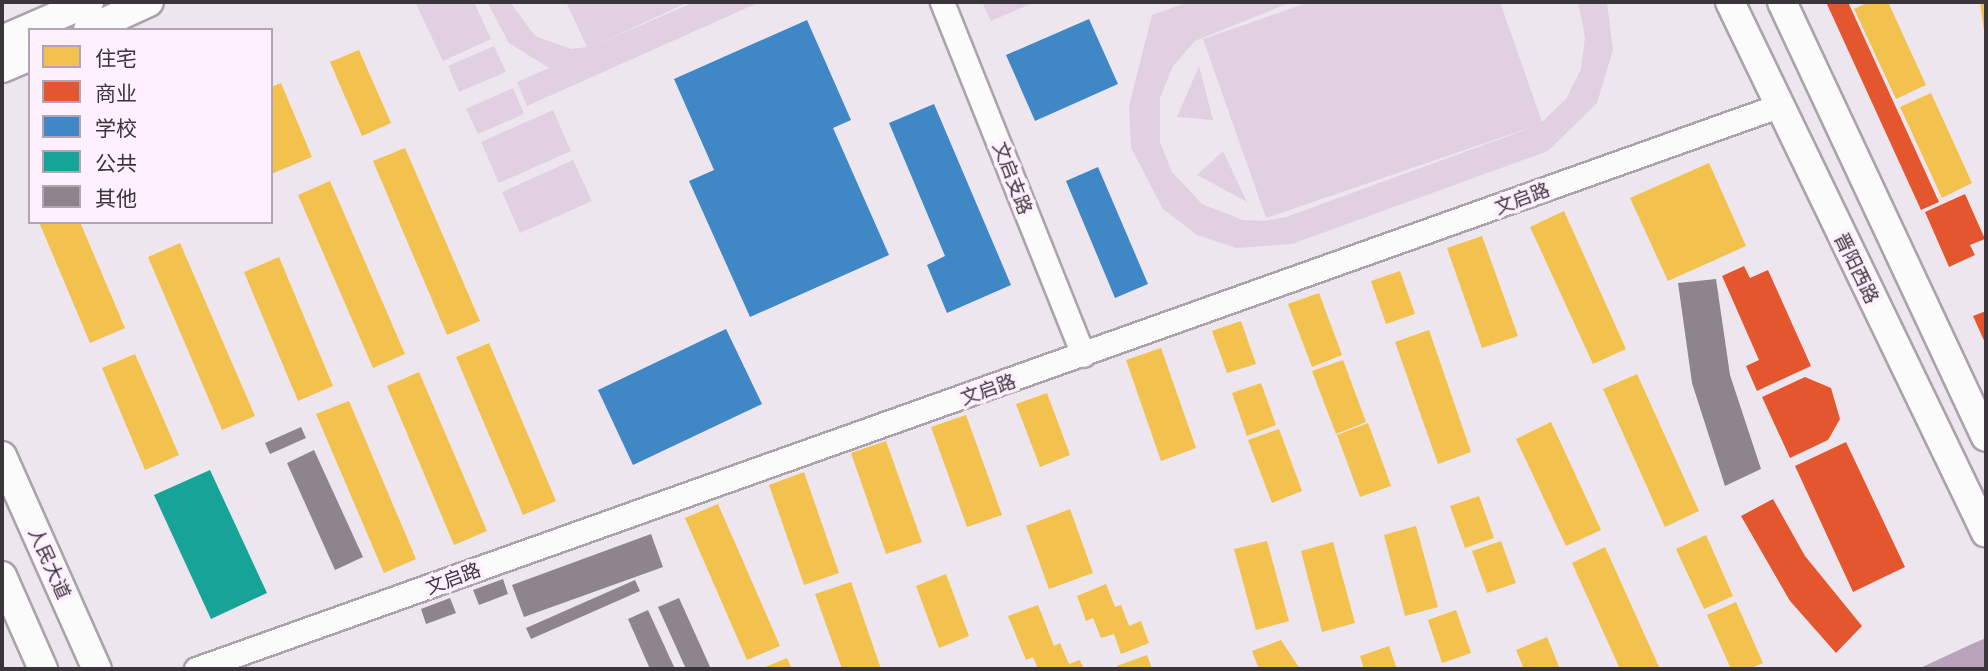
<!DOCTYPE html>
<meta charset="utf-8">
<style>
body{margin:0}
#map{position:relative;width:1988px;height:671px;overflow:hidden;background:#eee6ee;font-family:Lato,"Noto Sans SC",sans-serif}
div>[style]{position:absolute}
.green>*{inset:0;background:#e1d0e1}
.water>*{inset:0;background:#baa4bb}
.homes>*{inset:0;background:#f2c14e}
.shops>*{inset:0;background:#e4572e}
.schools>*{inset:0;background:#3f88c5}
.public>*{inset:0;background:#17a398}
.building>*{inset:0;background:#8d848d}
.roads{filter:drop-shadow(2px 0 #aaa4aa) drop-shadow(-2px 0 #aaa4aa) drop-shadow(0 2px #aaa4aa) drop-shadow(0 -2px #aaa4aa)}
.minor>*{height:23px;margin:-11.5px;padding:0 11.5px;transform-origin:11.5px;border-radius:11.5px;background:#fcfbfc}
.major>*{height:28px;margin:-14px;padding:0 14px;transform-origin:14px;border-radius:14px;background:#fcfbfc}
span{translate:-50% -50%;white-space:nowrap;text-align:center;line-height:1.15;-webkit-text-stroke:7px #fef0ff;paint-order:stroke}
.street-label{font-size:19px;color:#3a353a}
.frame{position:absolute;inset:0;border:4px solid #3a353a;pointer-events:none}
.legend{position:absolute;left:28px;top:28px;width:245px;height:196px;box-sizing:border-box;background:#fef0ff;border:2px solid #b0a5b0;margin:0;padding:9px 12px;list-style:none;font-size:21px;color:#3a353a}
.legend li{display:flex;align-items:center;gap:14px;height:35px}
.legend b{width:35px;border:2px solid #b0a5b0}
</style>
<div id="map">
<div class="green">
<i style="clip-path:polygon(415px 2px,474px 2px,491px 39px,443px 61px)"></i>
<i style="clip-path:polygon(487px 2px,510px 2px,535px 36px,571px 49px,587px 47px,566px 2px,689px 2px,591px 47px,694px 2px,760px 2px,527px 106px,517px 82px,549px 68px,509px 43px)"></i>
<i style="clip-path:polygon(982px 2px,1035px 2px,991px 21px)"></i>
<i style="clip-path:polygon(1188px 2px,1292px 2px,1195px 41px,1173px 66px,1160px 98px,1160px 142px,1172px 172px,1202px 204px,1243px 220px,1264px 221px,1286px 217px,1538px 125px,1266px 218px,1203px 39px,1310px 2px,1500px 2px,1542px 122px,1566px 99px,1581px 69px,1585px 37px,1578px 2px,1607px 2px,1613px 50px,1597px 103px,1548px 151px,1292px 244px,1236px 248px,1197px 235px,1163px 209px,1131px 148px,1129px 106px,1152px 15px)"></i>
<i style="clip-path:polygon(494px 46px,506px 72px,459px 92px,448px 66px)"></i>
<i style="clip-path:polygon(1199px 66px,1213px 120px,1177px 117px)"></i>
<i style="clip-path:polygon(513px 88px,524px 114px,478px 134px,466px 109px)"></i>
<i style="clip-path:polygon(553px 110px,571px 151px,499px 183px,481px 142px)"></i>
<i style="clip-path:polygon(1223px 151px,1247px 202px,1197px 175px)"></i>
<i style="clip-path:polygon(573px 160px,592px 201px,520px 233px,502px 192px)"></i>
</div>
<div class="water">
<i style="clip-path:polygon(1986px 638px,1986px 669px,1918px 669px,1974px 643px)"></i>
</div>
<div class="homes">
<i style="clip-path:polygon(1869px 2px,1888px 2px,1926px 85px,1896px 99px,1854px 9px)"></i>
<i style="clip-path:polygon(1980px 2px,1986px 2px,1986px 37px,1985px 38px)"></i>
<i style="clip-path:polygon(359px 50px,391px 123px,362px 136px,330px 62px)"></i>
<i style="clip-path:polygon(281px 83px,312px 157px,271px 174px,271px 87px)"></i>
<i style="clip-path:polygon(1931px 93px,1972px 183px,1942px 198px,1900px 107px)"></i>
<i style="clip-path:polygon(405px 148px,480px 321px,447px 335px,373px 161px)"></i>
<i style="clip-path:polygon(1709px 163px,1746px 246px,1668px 281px,1630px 198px)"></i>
<i style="clip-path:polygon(330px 181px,405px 354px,373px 368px,298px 195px)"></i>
<i style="clip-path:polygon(1564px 211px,1626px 349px,1593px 364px,1530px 227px)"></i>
<i style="clip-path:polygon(39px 222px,80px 222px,125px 328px,90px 343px)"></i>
<i style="clip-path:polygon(1482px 236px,1518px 336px,1482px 348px,1447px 248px)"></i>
<i style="clip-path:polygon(180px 243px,255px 416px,222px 430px,148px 257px)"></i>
<i style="clip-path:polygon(279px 257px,333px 386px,298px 401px,244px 272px)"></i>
<i style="clip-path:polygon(1400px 271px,1415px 314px,1386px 324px,1371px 281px)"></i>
<i style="clip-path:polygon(1319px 293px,1342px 355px,1312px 367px,1288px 304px)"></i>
<i style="clip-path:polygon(1241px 321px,1256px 364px,1227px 373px,1212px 331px)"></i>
<i style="clip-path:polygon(1429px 330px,1471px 452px,1438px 464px,1395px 342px)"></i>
<i style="clip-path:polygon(489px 343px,556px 501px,523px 515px,456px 357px)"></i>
<i style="clip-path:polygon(1161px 348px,1196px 448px,1161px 461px,1126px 360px)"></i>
<i style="clip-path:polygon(135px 354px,179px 455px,145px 470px,102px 368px)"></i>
<i style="clip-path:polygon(1343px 360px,1366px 422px,1336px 434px,1312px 371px)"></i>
<i style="clip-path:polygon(419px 372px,487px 531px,454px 545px,387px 386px)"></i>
<i style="clip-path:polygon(1637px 374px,1699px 511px,1665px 527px,1603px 389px)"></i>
<i style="clip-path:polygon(1261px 383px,1276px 425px,1247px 436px,1232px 393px)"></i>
<i style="clip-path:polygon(1047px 393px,1070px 455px,1040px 467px,1016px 404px)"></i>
<i style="clip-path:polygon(349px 401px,416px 559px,384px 573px,316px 414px)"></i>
<i style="clip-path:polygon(966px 415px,1002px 515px,967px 527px,931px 427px)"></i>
<i style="clip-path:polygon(1551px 422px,1601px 530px,1566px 546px,1516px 439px)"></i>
<i style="clip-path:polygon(1368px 423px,1391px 486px,1360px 497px,1337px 435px)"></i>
<i style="clip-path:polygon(1279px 429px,1302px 491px,1272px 503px,1248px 440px)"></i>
<i style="clip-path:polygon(886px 441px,922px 542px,886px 554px,851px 453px)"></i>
<i style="clip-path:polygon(804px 472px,839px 573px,804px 585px,769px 485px)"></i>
<i style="clip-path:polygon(1479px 496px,1494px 538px,1465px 548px,1450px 506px)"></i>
<i style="clip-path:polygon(718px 504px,780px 646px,747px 660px,685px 518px)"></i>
<i style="clip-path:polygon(1070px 509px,1093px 573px,1049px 589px,1026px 526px)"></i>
<i style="clip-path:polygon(1416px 526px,1438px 607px,1405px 616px,1384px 535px)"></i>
<i style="clip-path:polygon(1706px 535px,1733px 596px,1704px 609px,1676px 549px)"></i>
<i style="clip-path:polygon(1267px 541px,1289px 621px,1256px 630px,1234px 549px)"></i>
<i style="clip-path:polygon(1501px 541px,1516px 583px,1487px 593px,1472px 551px)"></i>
<i style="clip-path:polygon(1333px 542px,1355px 623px,1322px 632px,1301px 551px)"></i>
<i style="clip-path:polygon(1605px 547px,1660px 669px,1620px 669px,1572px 563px)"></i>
<i style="clip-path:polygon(946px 574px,969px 636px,939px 648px,916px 586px)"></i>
<i style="clip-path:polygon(851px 582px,881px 669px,842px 669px,815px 594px)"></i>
<i style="clip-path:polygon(1106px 584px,1115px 607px,1121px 605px,1129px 626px,1141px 621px,1149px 643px,1121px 654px,1114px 634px,1101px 638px,1093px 618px,1086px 621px,1077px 596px)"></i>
<i style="clip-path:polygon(1736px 602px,1763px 663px,1749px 669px,1731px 669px,1707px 615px)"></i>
<i style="clip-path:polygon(1038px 605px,1054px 646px,1060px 643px,1069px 664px,1080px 660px,1084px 669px,1038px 669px,1033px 657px,1026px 660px,1008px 616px)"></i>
<i style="clip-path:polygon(1456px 610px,1471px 653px,1442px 663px,1428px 620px)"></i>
<i style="clip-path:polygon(1547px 637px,1560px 669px,1524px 669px,1516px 650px)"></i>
<i style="clip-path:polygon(1281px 640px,1300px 669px,1259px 669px,1252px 651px)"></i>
<i style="clip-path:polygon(1389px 646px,1397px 669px,1364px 669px,1360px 656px)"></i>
<i style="clip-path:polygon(1147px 655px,1152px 669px,1118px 669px,1117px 666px)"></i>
<i style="clip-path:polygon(787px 658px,792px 669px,761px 669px)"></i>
</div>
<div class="shops">
<i style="clip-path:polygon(1826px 2px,1848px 2px,1939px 202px,1921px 210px)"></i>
<i style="clip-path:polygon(1965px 194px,1985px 239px,1970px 245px,1975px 255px,1949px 267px,1925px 212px)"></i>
<i style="clip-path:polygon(1744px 266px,1750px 278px,1768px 270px,1811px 366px,1757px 391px,1746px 366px,1759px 360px,1722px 276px)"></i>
<i style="clip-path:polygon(1986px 311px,1986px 345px,1973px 316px)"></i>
<i style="clip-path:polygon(1805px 377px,1831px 388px,1840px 419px,1828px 440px,1790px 458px,1762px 397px)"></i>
<i style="clip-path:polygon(1846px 442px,1905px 567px,1853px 592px,1795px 466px)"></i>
<i style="clip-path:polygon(1773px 499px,1805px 556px,1862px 626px,1836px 653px,1790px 601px,1741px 516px)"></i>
</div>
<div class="schools">
<i style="clip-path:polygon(1089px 19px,1118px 84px,1035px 121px,1006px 55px)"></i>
<i style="clip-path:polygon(807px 20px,851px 120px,833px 128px,889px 255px,750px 317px,689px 181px,714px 170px,674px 79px)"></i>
<i style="clip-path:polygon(934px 104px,1011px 285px,947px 313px,927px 265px,945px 256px,889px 123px)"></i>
<i style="clip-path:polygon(1098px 167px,1148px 284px,1115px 298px,1066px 181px)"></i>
<i style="clip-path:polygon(726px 329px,762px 404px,633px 465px,598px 390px)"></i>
</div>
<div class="public">
<i style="clip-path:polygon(210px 470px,267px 593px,211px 619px,154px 495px)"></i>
</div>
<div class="building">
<i style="clip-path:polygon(1716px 279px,1730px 375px,1761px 469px,1725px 486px,1692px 383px,1678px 283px)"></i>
<i style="clip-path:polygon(301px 427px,306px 438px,270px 454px,265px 443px)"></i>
<i style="clip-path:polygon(314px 450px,363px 557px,335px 570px,287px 463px)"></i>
<i style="clip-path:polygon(651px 534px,663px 567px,524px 617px,512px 585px)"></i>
<i style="clip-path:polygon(503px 579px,508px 594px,479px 605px,473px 590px)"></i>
<i style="clip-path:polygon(635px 580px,640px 591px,531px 639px,526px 628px)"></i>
<i style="clip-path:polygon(450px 598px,456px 613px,426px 624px,421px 609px)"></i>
<i style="clip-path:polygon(679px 598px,711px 669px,686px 669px,658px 607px)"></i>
<i style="clip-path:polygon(648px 610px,675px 669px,650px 669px,628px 619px)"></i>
</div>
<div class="roads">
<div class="minor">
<i style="left:942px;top:2px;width:380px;rotate:68.2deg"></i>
<i style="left:196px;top:669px;width:1679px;rotate:-19.59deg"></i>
</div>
<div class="major">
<i style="left:1730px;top:2px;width:589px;rotate:64.26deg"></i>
<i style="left:1782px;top:2px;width:480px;rotate:64.9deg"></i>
<i style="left:88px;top:30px;width:67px;rotate:-24.7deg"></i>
<i style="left:2px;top:40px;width:95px;rotate:-23.6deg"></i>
<i style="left:2px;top:68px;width:30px;rotate:-23deg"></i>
<i style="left:2px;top:456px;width:233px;rotate:66deg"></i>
<i style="left:2px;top:576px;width:102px;rotate:66.2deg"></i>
</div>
</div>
<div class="street-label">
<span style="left:1013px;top:178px;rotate:69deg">文启支路</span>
<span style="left:1522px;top:198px;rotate:-20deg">文启路</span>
<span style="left:1857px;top:268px;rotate:64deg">晋阳西路</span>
<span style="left:988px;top:389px;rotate:-19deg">文启路</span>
<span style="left:50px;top:563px;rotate:66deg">人民大道</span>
<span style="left:453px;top:578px;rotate:-20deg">文启路</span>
</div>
<div class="frame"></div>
<ul class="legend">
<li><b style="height:19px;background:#f2c14e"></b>住宅</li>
<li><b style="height:19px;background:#e4572e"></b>商业</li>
<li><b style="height:19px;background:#3f88c5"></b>学校</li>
<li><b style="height:19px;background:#17a398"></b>公共</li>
<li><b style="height:19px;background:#8d848d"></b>其他</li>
</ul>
</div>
